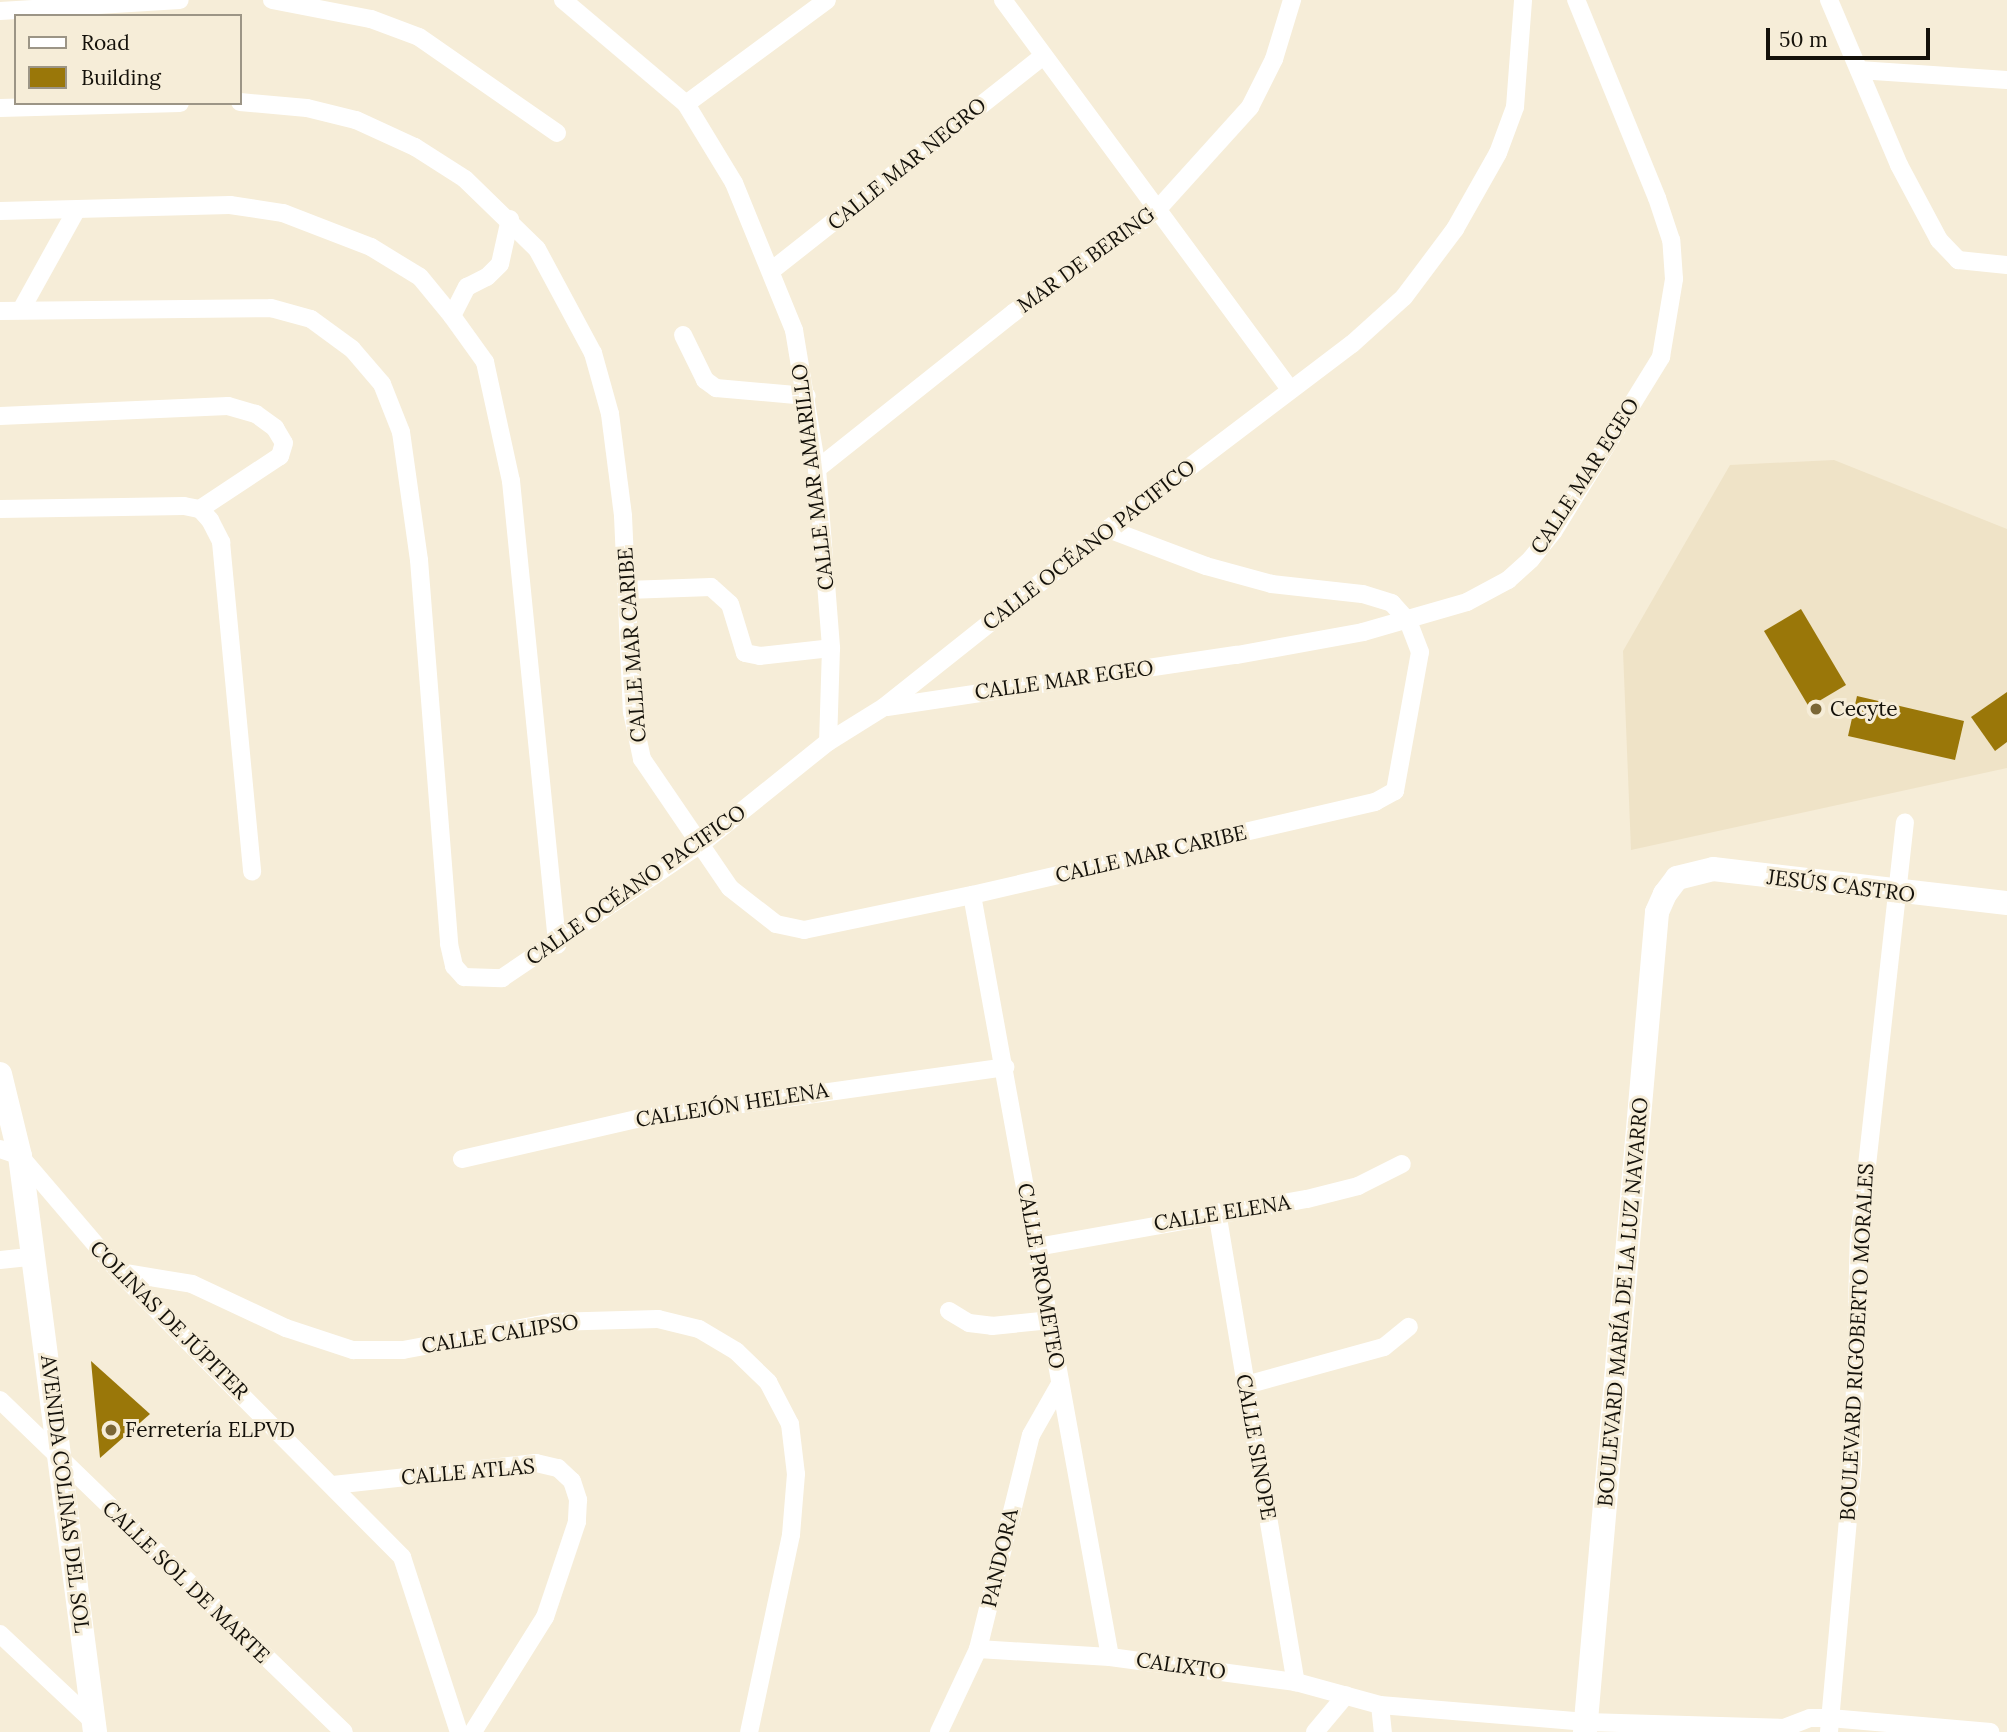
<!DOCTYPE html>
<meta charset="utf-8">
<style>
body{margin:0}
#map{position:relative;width:2007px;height:1732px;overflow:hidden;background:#f6edd8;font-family:Lora,serif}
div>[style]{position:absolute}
.built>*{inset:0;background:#efe3c7}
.building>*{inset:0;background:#9a7709}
.street>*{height:18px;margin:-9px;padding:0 9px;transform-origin:9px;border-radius:9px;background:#fff}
.secondary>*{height:24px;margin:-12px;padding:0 12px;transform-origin:12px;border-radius:12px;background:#fff}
.dots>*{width:19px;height:19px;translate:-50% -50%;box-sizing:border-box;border:4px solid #f6edd8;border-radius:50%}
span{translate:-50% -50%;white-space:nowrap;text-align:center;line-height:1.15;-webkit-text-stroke:6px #f6edd8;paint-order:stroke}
.street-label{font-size:21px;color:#14110a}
.poi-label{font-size:21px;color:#14110a}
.left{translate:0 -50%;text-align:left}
.legend{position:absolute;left:14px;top:14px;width:228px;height:91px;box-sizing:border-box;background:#f6edd8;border:2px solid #9c9586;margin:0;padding:9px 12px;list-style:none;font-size:21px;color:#14110a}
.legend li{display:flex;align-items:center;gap:14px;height:35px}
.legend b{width:35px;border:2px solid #9c9586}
.scale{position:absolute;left:1766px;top:28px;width:164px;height:32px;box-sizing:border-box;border:4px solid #14110a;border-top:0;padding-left:9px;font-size:21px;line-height:24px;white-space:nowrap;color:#14110a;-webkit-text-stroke:5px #f6edd8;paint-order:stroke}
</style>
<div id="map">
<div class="built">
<i style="clip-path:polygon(1834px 460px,2007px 529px,2007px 768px,1631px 850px,1623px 651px,1730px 465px)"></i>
</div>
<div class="building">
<i style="clip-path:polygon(1801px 609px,1846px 685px,1809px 707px,1764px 631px)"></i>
<i style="clip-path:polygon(2007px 692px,2007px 742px,1995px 751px,1971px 717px)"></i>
<i style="clip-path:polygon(1857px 696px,1964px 721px,1955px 760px,1848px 736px)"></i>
<i style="clip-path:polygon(91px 1361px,150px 1414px,100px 1458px)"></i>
</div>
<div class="street">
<i style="left:272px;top:0;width:101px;rotate:10.9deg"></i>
<i style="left:371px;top:19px;width:51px;rotate:20.6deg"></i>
<i style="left:419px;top:37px;width:168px;rotate:34.8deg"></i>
<i style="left:563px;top:0;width:161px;rotate:40.2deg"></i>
<i style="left:686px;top:104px;width:92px;rotate:58.7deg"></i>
<i style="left:734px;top:183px;width:159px;rotate:67.8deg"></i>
<i style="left:794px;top:330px;width:141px;rotate:80.6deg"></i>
<i style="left:817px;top:469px;width:180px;rotate:85.5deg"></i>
<i style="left:831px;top:648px;width:94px;rotate:91.8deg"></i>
<i style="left:1003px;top:0;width:483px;rotate:53.6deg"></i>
<i style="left:1829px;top:0;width:179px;rotate:67deg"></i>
<i style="left:1899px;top:165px;width:85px;rotate:61.9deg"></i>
<i style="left:1939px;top:240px;width:28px;rotate:46deg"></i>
<i style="left:1958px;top:260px;width:49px;rotate:5.8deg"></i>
<i style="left:0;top:11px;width:180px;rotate:-3.5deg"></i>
<i style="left:1859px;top:70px;width:148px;rotate:3.9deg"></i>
<i style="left:240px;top:102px;width:67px;rotate:5.1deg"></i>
<i style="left:307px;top:108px;width:50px;rotate:13.8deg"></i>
<i style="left:356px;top:120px;width:65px;rotate:24.6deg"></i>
<i style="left:415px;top:147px;width:59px;rotate:32.6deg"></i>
<i style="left:465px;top:179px;width:100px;rotate:44.2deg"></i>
<i style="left:537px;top:249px;width:118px;rotate:61.7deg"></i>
<i style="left:593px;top:353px;width:63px;rotate:74.4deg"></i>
<i style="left:610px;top:414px;width:103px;rotate:82.7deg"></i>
<i style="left:623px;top:516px;width:196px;rotate:87.4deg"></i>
<i style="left:632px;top:712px;width:48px;rotate:78deg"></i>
<i style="left:642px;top:759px;width:156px;rotate:55.7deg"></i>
<i style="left:730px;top:888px;width:58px;rotate:38deg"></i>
<i style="left:776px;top:924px;width:29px;rotate:12deg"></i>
<i style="left:804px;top:930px;width:172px;rotate:-11.8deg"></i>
<i style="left:972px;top:895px;width:414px;rotate:-13deg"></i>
<i style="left:1375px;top:802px;width:23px;rotate:-29deg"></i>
<i style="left:1395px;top:791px;width:141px;rotate:-79.8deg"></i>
<i style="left:1420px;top:652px;width:33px;rotate:-111deg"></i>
<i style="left:1408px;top:621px;width:24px;rotate:-132deg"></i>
<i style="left:1392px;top:603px;width:31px;rotate:-163deg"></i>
<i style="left:1362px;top:594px;width:91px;rotate:-173.7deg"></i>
<i style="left:1272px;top:584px;width:68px;rotate:-164.7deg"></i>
<i style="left:1206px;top:566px;width:105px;rotate:-159.3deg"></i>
<i style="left:686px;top:104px;width:175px;rotate:-36.4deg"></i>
<i style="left:0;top:108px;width:180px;rotate:-1.6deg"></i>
<i style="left:0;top:211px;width:230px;rotate:-1.5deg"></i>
<i style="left:230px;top:205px;width:54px;rotate:8.6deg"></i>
<i style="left:283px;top:213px;width:94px;rotate:21.1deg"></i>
<i style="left:371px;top:247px;width:57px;rotate:31.5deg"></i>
<i style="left:420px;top:277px;width:50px;rotate:50.6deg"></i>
<i style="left:452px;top:316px;width:57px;rotate:54.3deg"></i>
<i style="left:485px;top:362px;width:122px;rotate:77.7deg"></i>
<i style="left:511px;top:481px;width:466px;rotate:84.3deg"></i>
<i style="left:771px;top:271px;width:347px;rotate:-38.3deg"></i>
<i style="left:21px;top:310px;width:115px;rotate:-61deg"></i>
<i style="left:0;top:311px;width:271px;rotate:-0.6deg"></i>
<i style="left:271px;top:308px;width:41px;rotate:15.4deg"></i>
<i style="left:311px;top:319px;width:51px;rotate:36.2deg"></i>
<i style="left:352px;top:349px;width:46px;rotate:49.4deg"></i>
<i style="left:382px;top:384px;width:52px;rotate:68.4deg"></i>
<i style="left:401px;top:432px;width:129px;rotate:82deg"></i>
<i style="left:419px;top:560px;width:385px;rotate:85.5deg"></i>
<i style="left:449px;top:944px;width:23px;rotate:77deg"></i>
<i style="left:454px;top:966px;width:15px;rotate:48deg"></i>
<i style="left:464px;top:977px;width:38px;rotate:2deg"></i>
<i style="left:502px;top:978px;width:240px;rotate:-34deg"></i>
<i style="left:701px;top:844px;width:163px;rotate:-38.8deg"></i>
<i style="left:828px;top:742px;width:66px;rotate:-32deg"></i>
<i style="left:884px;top:707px;width:286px;rotate:-38.5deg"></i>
<i style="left:1108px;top:529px;width:306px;rotate:-37.2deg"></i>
<i style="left:1352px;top:344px;width:70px;rotate:-42.1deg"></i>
<i style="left:1404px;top:297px;width:85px;rotate:-53.1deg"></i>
<i style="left:1455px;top:229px;width:87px;rotate:-60.5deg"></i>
<i style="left:1498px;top:153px;width:49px;rotate:-69.7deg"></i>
<i style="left:1515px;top:107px;width:107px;rotate:-85.7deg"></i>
<i style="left:452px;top:316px;width:33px;rotate:-63deg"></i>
<i style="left:467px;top:287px;width:22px;rotate:-27deg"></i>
<i style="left:487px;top:277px;width:18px;rotate:-45deg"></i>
<i style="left:500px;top:264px;width:46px;rotate:-77.5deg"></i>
<i style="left:683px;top:335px;width:50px;rotate:63.9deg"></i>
<i style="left:705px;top:380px;width:14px;rotate:36deg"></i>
<i style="left:716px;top:388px;width:91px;rotate:5deg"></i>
<i style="left:0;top:416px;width:228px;rotate:-2.5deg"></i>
<i style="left:228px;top:406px;width:29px;rotate:16deg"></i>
<i style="left:256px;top:414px;width:24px;rotate:36deg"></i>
<i style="left:275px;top:428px;width:17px;rotate:59deg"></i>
<i style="left:284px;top:443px;width:14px;rotate:107deg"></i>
<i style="left:280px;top:456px;width:96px;rotate:146.5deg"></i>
<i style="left:817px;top:469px;width:251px;rotate:-38.5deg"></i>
<i style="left:1013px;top:313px;width:177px;rotate:-35.6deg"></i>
<i style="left:1157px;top:210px;width:139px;rotate:-47.9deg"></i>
<i style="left:1250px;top:107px;width:54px;rotate:-63.4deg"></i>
<i style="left:1274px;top:59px;width:62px;rotate:-73deg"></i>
<i style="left:0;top:509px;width:184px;rotate:-0.9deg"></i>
<i style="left:184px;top:506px;width:16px;rotate:11deg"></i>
<i style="left:200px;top:509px;width:15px;rotate:48deg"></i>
<i style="left:210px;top:520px;width:25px;rotate:63deg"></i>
<i style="left:221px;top:542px;width:331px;rotate:84.6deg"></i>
<i style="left:627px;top:590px;width:84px;rotate:-2deg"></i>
<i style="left:711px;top:587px;width:25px;rotate:42deg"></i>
<i style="left:730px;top:604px;width:51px;rotate:73deg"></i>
<i style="left:745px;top:653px;width:15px;rotate:11deg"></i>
<i style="left:760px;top:656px;width:71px;rotate:-6.4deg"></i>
<i style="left:887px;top:707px;width:354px;rotate:-8.5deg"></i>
<i style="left:1237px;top:655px;width:128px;rotate:-10.3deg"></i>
<i style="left:1363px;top:632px;width:108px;rotate:-16.1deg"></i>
<i style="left:1467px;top:602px;width:47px;rotate:-28.2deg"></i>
<i style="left:1508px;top:580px;width:31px;rotate:-42deg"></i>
<i style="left:1531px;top:559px;width:35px;rotate:-51deg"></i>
<i style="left:1553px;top:532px;width:206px;rotate:-58.3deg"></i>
<i style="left:1661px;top:357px;width:79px;rotate:-80.5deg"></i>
<i style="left:1674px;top:279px;width:39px;rotate:-94deg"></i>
<i style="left:1671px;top:240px;width:44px;rotate:-108.4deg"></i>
<i style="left:1657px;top:198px;width:214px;rotate:-112.2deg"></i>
<i style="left:972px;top:895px;width:774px;rotate:79.73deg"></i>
<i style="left:0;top:1149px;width:21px;rotate:19deg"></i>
<i style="left:20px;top:1156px;width:153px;rotate:49.5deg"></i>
<i style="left:119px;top:1272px;width:402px;rotate:45.2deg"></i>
<i style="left:402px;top:1557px;width:184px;rotate:72deg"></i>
<i style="left:462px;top:1159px;width:179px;rotate:-12.9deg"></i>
<i style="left:636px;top:1119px;width:373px;rotate:-8deg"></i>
<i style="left:1217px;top:1212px;width:477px;rotate:80.5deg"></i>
<i style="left:1037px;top:1247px;width:274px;rotate:-10.1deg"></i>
<i style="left:1307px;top:1199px;width:53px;rotate:-14.3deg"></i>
<i style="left:1358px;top:1186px;width:49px;rotate:-26.6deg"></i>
<i style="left:0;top:1260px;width:31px;rotate:-6deg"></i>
<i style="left:119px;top:1272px;width:74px;rotate:9.3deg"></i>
<i style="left:192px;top:1284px;width:104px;rotate:25.1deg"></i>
<i style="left:286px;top:1328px;width:71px;rotate:18.2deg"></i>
<i style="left:353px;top:1350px;width:50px"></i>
<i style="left:403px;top:1350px;width:152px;rotate:-10.6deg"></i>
<i style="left:552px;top:1322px;width:106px;rotate:-1.6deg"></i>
<i style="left:658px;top:1319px;width:42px;rotate:13.7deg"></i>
<i style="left:699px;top:1329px;width:43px;rotate:30.7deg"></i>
<i style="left:736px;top:1351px;width:45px;rotate:44.1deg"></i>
<i style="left:768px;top:1382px;width:47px;rotate:62.4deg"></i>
<i style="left:790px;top:1424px;width:50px;rotate:83.2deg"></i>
<i style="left:796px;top:1474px;width:61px;rotate:94.7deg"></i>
<i style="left:791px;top:1535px;width:201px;rotate:102deg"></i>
<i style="left:949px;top:1311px;width:23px;rotate:31deg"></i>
<i style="left:969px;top:1323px;width:23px;rotate:7deg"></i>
<i style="left:992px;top:1326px;width:59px;rotate:-5.8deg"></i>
<i style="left:1246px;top:1385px;width:143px;rotate:-15.4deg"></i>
<i style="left:1384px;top:1347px;width:32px;rotate:-39deg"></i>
<i style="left:0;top:1400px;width:478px;rotate:44deg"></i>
<i style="left:333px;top:1485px;width:204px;rotate:-6.2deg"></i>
<i style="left:536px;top:1463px;width:23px;rotate:13deg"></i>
<i style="left:558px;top:1468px;width:19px;rotate:43deg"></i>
<i style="left:572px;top:1481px;width:20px;rotate:72deg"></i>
<i style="left:578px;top:1500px;width:22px;rotate:93deg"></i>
<i style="left:577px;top:1522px;width:100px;rotate:108.6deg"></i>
<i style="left:545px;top:1617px;width:136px;rotate:122.1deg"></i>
<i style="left:0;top:1634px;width:133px;rotate:43.2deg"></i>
<i style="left:978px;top:1649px;width:132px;rotate:3.5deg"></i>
<i style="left:1110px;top:1657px;width:188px;rotate:7.7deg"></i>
<i style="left:1296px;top:1682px;width:87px;rotate:15.3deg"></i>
<i style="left:1380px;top:1705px;width:207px;rotate:4.7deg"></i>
<i style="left:1586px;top:1722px;width:198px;rotate:1.7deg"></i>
<i style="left:1784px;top:1728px;width:28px;rotate:-21deg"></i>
<i style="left:1810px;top:1718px;width:20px"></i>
<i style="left:1830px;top:1718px;width:161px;rotate:5deg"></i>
<i style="left:1380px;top:1705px;width:27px;rotate:84deg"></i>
<i style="left:939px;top:1732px;width:92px;rotate:-64.8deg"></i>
<i style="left:978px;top:1649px;width:220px;rotate:-76.1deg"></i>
<i style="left:1031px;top:1435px;width:59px;rotate:-60.4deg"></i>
<i style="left:1315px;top:1732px;width:48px;rotate:-50deg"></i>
<i style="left:1829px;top:1732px;width:272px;rotate:-84.9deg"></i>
<i style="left:1853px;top:1461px;width:223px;rotate:-88.5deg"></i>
<i style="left:1859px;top:1238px;width:418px;rotate:-83.7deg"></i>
</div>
<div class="secondary">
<i style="left:0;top:1074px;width:84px;rotate:76.3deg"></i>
<i style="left:20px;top:1156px;width:581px;rotate:82.58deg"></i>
<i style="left:1585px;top:1732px;width:823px;rotate:-84.98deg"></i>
<i style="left:1657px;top:912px;width:20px;rotate:-66deg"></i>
<i style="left:1665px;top:894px;width:20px;rotate:-53deg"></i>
<i style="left:1677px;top:878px;width:37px;rotate:-14deg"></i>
<i style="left:1713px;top:869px;width:296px;rotate:6.6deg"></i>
</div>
<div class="dots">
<i style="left:1816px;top:709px;background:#7b6736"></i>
<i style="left:111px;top:1430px;background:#7b6736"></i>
</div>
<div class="street-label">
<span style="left:907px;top:164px;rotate:-39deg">CALLE MAR NEGRO</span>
<span style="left:1086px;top:260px;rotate:-36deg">MAR DE BERING</span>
<span style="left:1585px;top:476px;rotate:-57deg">CALLE MAR EGEO</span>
<span style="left:813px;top:477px;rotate:-97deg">CALLE MAR AMARILLO</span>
<span style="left:1089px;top:545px;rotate:-38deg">CALLE OCÉANO PACIFICO</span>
<span style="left:632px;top:645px;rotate:-94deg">CALLE MAR CARIBE</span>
<span style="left:1064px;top:680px;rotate:-8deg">CALLE MAR EGEO</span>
<span style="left:1151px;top:854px;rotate:-13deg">CALLE MAR CARIBE</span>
<span style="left:636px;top:885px;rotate:-35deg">CALLE OCÉANO PACIFICO</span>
<span style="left:1841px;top:886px;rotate:7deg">JESÚS CASTRO</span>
<span style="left:732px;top:1105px;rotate:-9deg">CALLEJÓN HELENA</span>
<span style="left:1222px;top:1213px;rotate:-9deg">CALLE ELENA</span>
<span style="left:1041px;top:1276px;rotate:80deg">CALLE PROMETEO</span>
<span style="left:1623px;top:1302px;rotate:-85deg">BOULEVARD MARÍA DE LA LUZ NAVARRO</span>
<span style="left:169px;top:1320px;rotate:45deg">COLINAS DE JÚPITER</span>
<span style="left:500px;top:1334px;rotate:-9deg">CALLE CALIPSO</span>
<span style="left:1857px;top:1342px;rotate:-87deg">BOULEVARD RIGOBERTO MORALES</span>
<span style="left:1256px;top:1447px;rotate:80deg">CALLE SINOPE</span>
<span style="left:468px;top:1472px;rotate:-5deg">CALLE ATLAS</span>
<span style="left:65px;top:1494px;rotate:83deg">AVENIDA COLINAS DEL SOL</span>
<span style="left:1000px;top:1558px;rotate:-77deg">PANDORA</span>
<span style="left:186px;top:1582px;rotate:44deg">CALLE SOL DE MARTE</span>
<span style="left:1181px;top:1666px;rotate:8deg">CALIXTO</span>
</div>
<div class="poi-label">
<span class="left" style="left:1830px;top:709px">Cecyte</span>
<span class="left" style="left:125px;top:1430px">Ferretería ELPVD</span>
</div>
<ul class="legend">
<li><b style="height:9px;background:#fff"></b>Road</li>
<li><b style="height:19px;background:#9a7709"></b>Building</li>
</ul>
<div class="scale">50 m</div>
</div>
